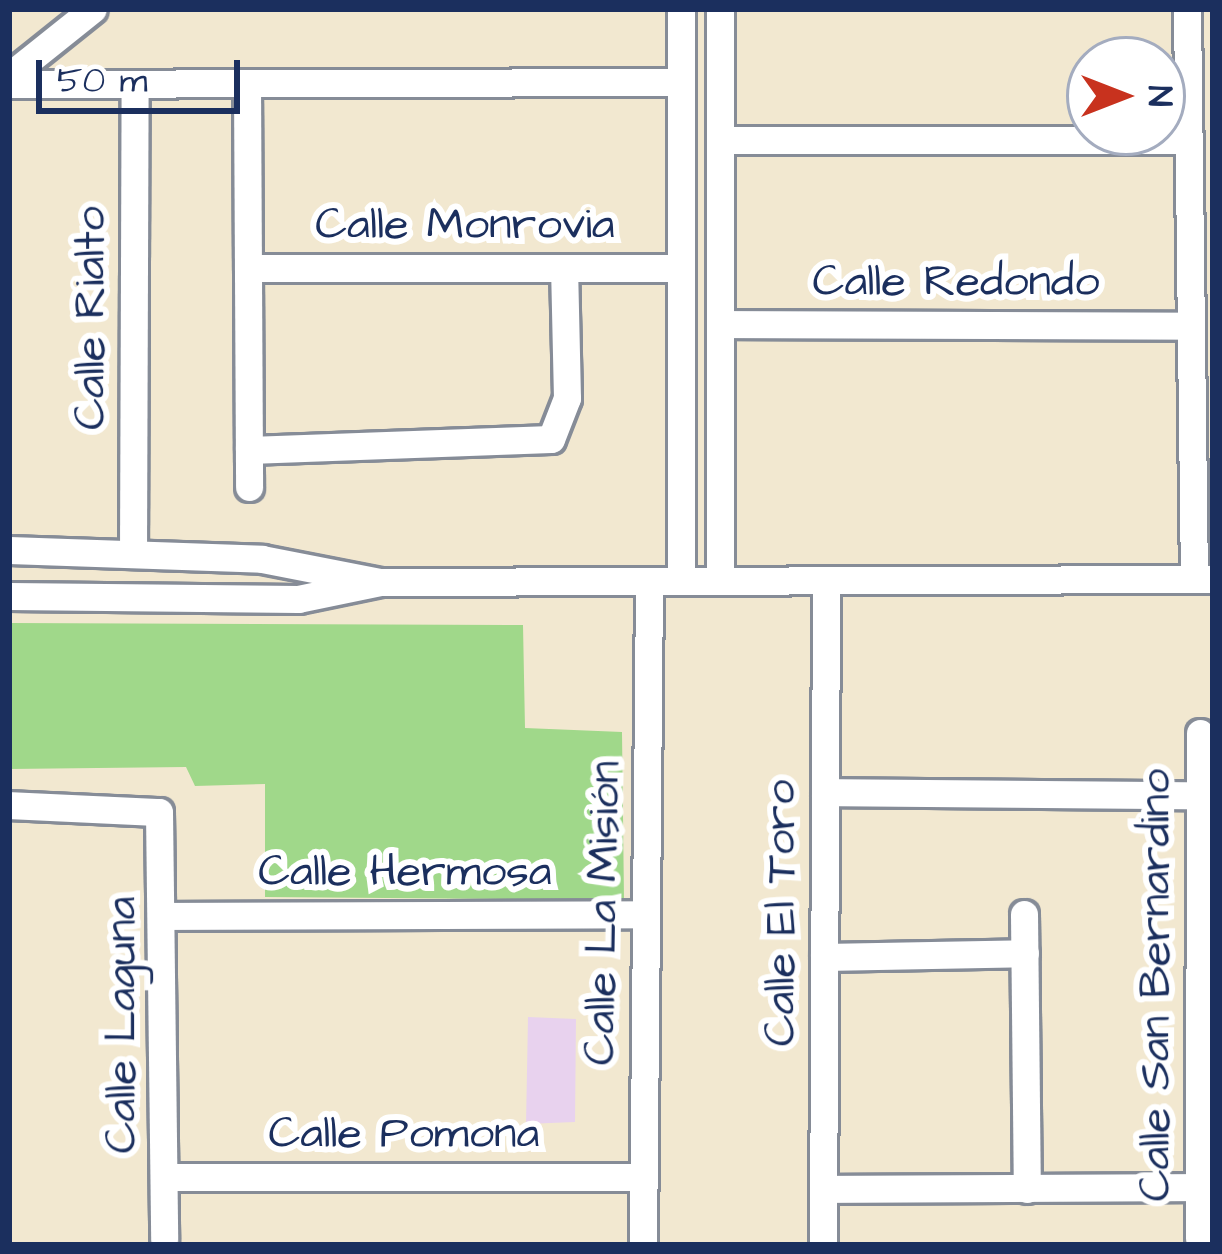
<!DOCTYPE html>
<meta charset="utf-8">
<style>
body{margin:0}
#map{position:relative;width:1222px;height:1254px;overflow:hidden;background:#f2e8d0;font-family:"Architects Daughter",sans-serif}
div>[style]{position:absolute}
.built>*{inset:0;background:#e8d2ee}
.green>*{inset:0;background:#a0d88a}
.roads{filter:drop-shadow(3px 0 #868c97) drop-shadow(-3px 0 #868c97) drop-shadow(0 3px #868c97) drop-shadow(0 -3px #868c97)}
.minor>*{height:27px;margin:-13.5px;padding:0 13.5px;transform-origin:13.5px;border-radius:13.5px;background:#fff}
span{translate:-50% -50%;white-space:nowrap;text-align:center;line-height:1.15;-webkit-text-stroke:12px #fff;paint-order:stroke}
.street-label{font-size:45px;color:#1b2f5e}
.frame{position:absolute;inset:0;border:12px solid #1b2f5e;pointer-events:none}
.north{position:absolute;left:1066px;top:36px;width:120px;height:120px;box-sizing:border-box;background:#fff;border:3px solid #a4acbf;border-radius:50%;rotate:90deg;font-size:33px;font-weight:700;line-height:48px;text-align:center;color:#1b2f5e}
.north::after{content:'';display:block;margin:auto;width:42px;height:54px;background:#c8321e;clip-path:polygon(50% 0,100% 100%,50% 72%,0 100%)}
.scale{position:absolute;left:36px;top:60px;width:204px;height:54px;box-sizing:border-box;border:6px solid #1b2f5e;border-top:0;padding-left:15px;font-size:36px;line-height:42px;white-space:nowrap;color:#1b2f5e;-webkit-text-stroke:9px #fff;paint-order:stroke}
</style>
<div id="map">
<div class="built">
<i style="clip-path:polygon(528px 1017px,576px 1019px,575px 1122px,526px 1124px)"></i>
</div>
<div class="green">
<i style="clip-path:polygon(9px 623px,523px 625px,525px 728px,622px 732px,624px 900px,265px 897px,265px 784px,195px 786px,186px 767px,9px 769px)"></i>
</div>
<div class="roads">
<div class="minor">
<i style="left:1187px;top:9px;width:570px;rotate:89.3deg"></i>
<i style="left:9px;top:76px;width:107px;rotate:-38.6deg"></i>
<i style="left:9px;top:84px;width:672px;rotate:-0.17deg"></i>
<i style="left:247px;top:84px;width:403px;rotate:89.7deg"></i>
<i style="left:720px;top:140px;width:468px"></i>
<i style="left:249px;top:268px;width:432px"></i>
<i style="left:720px;top:324px;width:470px;rotate:0.2deg"></i>
<i style="left:249px;top:450px;width:302px;rotate:-2.1deg"></i>
<i style="left:551px;top:439px;width:44px;rotate:-68.7deg"></i>
<i style="left:567px;top:398px;width:129px;rotate:-91.3deg"></i>
<i style="left:9px;top:550px;width:253px;rotate:2deg"></i>
<i style="left:262px;top:559px;width:120px;rotate:11deg"></i>
<i style="left:133px;top:553px;width:469px;rotate:-89.8deg"></i>
<i style="left:681px;top:581px;width:572px;rotate:-90deg"></i>
<i style="left:720px;top:581px;width:572px;rotate:-90deg"></i>
<i style="left:9px;top:596px;width:289px;rotate:0.6deg"></i>
<i style="left:298px;top:599px;width:84px;rotate:-11.7deg"></i>
<i style="left:380px;top:582px;width:833px;rotate:-0.21deg"></i>
<i style="left:825px;top:792px;width:375px;rotate:0.5deg"></i>
<i style="left:9px;top:805px;width:150px;rotate:2.7deg"></i>
<i style="left:159px;top:812px;width:427px;rotate:89.3deg"></i>
<i style="left:1024px;top:914px;width:275px;rotate:89.4deg"></i>
<i style="left:164px;top:916px;width:481px;rotate:-0.2deg"></i>
<i style="left:824px;top:957px;width:201px;rotate:-1.1deg"></i>
<i style="left:165px;top:1177px;width:478px"></i>
<i style="left:823px;top:1189px;width:376px;rotate:-0.3deg"></i>
<i style="left:1199px;top:1238px;width:505px;rotate:-89.89deg"></i>
<i style="left:643px;top:1245px;width:663px;rotate:-89.48deg"></i>
<i style="left:823px;top:1245px;width:664px;rotate:-89.74deg"></i>
</div>
</div>
<div class="street-label">
<span style="left:465px;top:226px">Calle Monrovia</span>
<span style="left:956px;top:283px">Calle Redondo</span>
<span style="left:92px;top:318px;rotate:-90deg">Calle Rialto</span>
<span style="left:405px;top:873px">Calle Hermosa</span>
<span style="left:604px;top:913px;rotate:-89deg">Calle La Misión</span>
<span style="left:782px;top:913px;rotate:-90deg">Calle El Toro</span>
<span style="left:1157px;top:985px;rotate:-90deg">Calle San Bernardino</span>
<span style="left:123px;top:1025px;rotate:-90deg">Calle Laguna</span>
<span style="left:404px;top:1135px">Calle Pomona</span>
</div>
<div class="frame"></div>
<div class="north">N</div>
<div class="scale">50 m</div>
</div>
